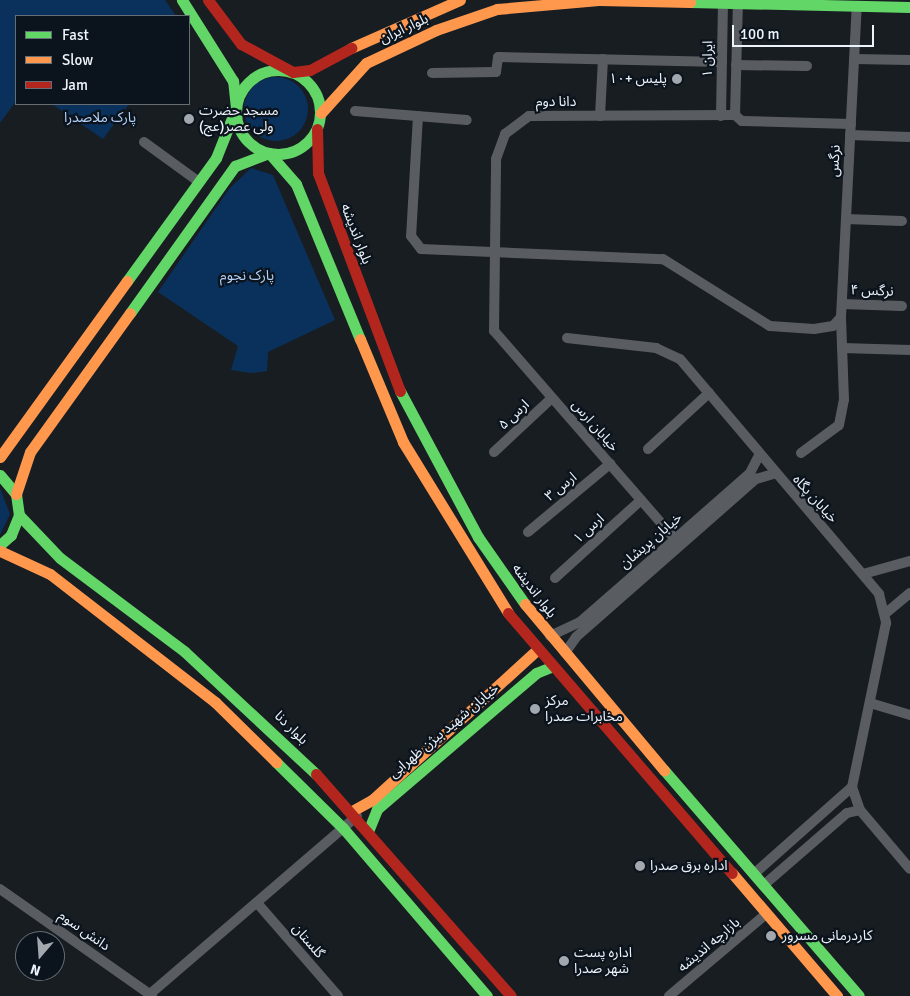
<!DOCTYPE html>
<meta charset="utf-8">
<style>
body{margin:0}
#map{position:relative;width:910px;height:996px;overflow:hidden;background:#181d22;font-family:Signika,"Noto Sans Arabic",sans-serif}
div>[style]{position:absolute}
.green>*{inset:0;background:#0a315c}
.round{border-radius:50%}
.street>*{height:10px;margin:-5px;padding:0 5px;transform-origin:5px;border-radius:5px;background:#595d61}
.fast>*{height:11px;margin:-5.5px;padding:0 5.5px;transform-origin:5.5px;border-radius:5.5px;background:#63d668}
.fast>.ring{margin:-5.5px;padding:0;box-sizing:content-box;background:none;border:11px solid #63d668;border-radius:50%}
.slow>*{height:11px;margin:-5.5px;padding:0 5.5px;transform-origin:5.5px;border-radius:5.5px;background:#ff974d}
.jam>*{height:11px;margin:-5.5px;padding:0 5.5px;transform-origin:5.5px;border-radius:5.5px;background:#b3261e}
.dots>*{width:14px;height:14px;translate:-50% -50%;box-sizing:border-box;border:2px solid #0b131d;border-radius:50%}
span{translate:-50% -50%;white-space:nowrap;text-align:center;line-height:1.15;-webkit-text-stroke:4.5px #0b131d;paint-order:stroke}
.street-label{font-size:14px;color:#edf3fa}
.poi-label{font-size:14px;color:#edf3fa}
.right{translate:-100% -50%;text-align:right}
.left{translate:0 -50%;text-align:left}
.park-label{font-size:14px;color:#b4d1f8}
.legend{position:absolute;left:15px;top:15px;width:175px;height:90px;box-sizing:border-box;background:#0b131d;border:1px solid #656d75;margin:0;padding:6px 9px;list-style:none;font-size:15px;color:#edf3fa}
.legend li{display:flex;align-items:center;gap:10px;height:25px}
.legend b{width:25px;border:1px solid #656d75}
.north{position:absolute;left:15px;top:931px;width:50px;height:50px;box-sizing:border-box;background:#0b131d;border:1px solid #656d75;border-radius:50%;rotate:198deg;font-size:14px;font-weight:700;line-height:20px;text-align:center;color:#edf3fa}
.north::after{content:'';display:block;margin:auto;width:18px;height:22px;background:#a2a8ae;clip-path:polygon(50% 0,100% 100%,50% 72%,0 100%)}
.scale{position:absolute;left:732px;top:25px;width:142px;height:22px;box-sizing:border-box;border:2px solid #edf3fa;border-top:0;padding-left:6px;font-size:15px;line-height:18px;white-space:nowrap;color:#edf3fa;-webkit-text-stroke:4px #0b131d;paint-order:stroke}
</style>
<div id="map">
<div class="green">
<i style="clip-path:polygon(0 0,165px 0,176px 16px,16px 16px,16px 101px,0 123px)"></i>
<i class="round" style="left:244px;top:77px;width:64px;height:64px"></i>
<i style="clip-path:polygon(52px 104px,129px 104px,103px 139px)"></i>
<i style="clip-path:polygon(251px 168px,273px 175px,335px 320px,268px 352px,267px 371px,251px 373px,231px 370px,238px 346px,158px 292px,229px 189px)"></i>
<i style="clip-path:polygon(0 488px,10px 514px,0 535px)"></i>
</div>
<div class="street">
<i style="left:854px;top:59px;width:55px;rotate:1deg"></i>
<i style="left:736px;top:65px;width:71px;rotate:0.8deg"></i>
<i style="left:432px;top:73px;width:64px;rotate:-0.9deg"></i>
<i style="left:496px;top:72px;width:15px;rotate:-82deg"></i>
<i style="left:498px;top:57px;width:224px;rotate:1.3deg"></i>
<i style="left:355px;top:111px;width:112px;rotate:4.6deg"></i>
<i style="left:735px;top:115px;width:112px;rotate:-88.5deg"></i>
<i style="left:418px;top:116px;width:120px;rotate:93.3deg"></i>
<i style="left:411px;top:236px;width:16px;rotate:52deg"></i>
<i style="left:421px;top:249px;width:242px;rotate:2.4deg"></i>
<i style="left:663px;top:259px;width:126px;rotate:32.1deg"></i>
<i style="left:770px;top:326px;width:44px;rotate:3.9deg"></i>
<i style="left:814px;top:329px;width:19px;rotate:-9deg"></i>
<i style="left:833px;top:326px;width:12px;rotate:-48deg"></i>
<i style="left:600px;top:116px;width:57px;rotate:-87deg"></i>
<i style="left:721px;top:116px;width:114px;rotate:-89deg"></i>
<i style="left:850px;top:135px;width:59px;rotate:1.9deg"></i>
<i style="left:144px;top:142px;width:68px;rotate:36deg"></i>
<i style="left:846px;top:219px;width:56px;rotate:2deg"></i>
<i style="left:842px;top:304px;width:60px;rotate:1.9deg"></i>
<i style="left:567px;top:338px;width:90px;rotate:6.4deg"></i>
<i style="left:656px;top:348px;width:26px;rotate:25deg"></i>
<i style="left:680px;top:359px;width:308px;rotate:49.7deg"></i>
<i style="left:879px;top:594px;width:30px;rotate:76deg"></i>
<i style="left:886px;top:623px;width:167px;rotate:101.7deg"></i>
<i style="left:852px;top:787px;width:24px;rotate:71deg"></i>
<i style="left:860px;top:810px;width:77px;rotate:49.7deg"></i>
<i style="left:842px;top:348px;width:68px;rotate:1.7deg"></i>
<i style="left:648px;top:449px;width:83px;rotate:-42.6deg"></i>
<i style="left:494px;top:452px;width:79px;rotate:-43deg"></i>
<i style="left:801px;top:453px;width:47px;rotate:-36.4deg"></i>
<i style="left:839px;top:425px;width:25px;rotate:-79deg"></i>
<i style="left:844px;top:400px;width:83px;rotate:-92.1deg"></i>
<i style="left:841px;top:317px;width:311px;rotate:-87.1deg"></i>
<i style="left:528px;top:532px;width:107px;rotate:-39.7deg"></i>
<i style="left:675px;top:539px;width:276px;rotate:-131deg"></i>
<i style="left:494px;top:331px;width:172px;rotate:-89.3deg"></i>
<i style="left:496px;top:159px;width:27px;rotate:-70deg"></i>
<i style="left:505px;top:134px;width:30px;rotate:-37deg"></i>
<i style="left:529px;top:116px;width:206px;rotate:-0.3deg"></i>
<i style="left:735px;top:115px;width:9px;rotate:41deg"></i>
<i style="left:742px;top:121px;width:109px;rotate:1.6deg"></i>
<i style="left:863px;top:574px;width:49px;rotate:-15.5deg"></i>
<i style="left:555px;top:578px;width:116px;rotate:-42.2deg"></i>
<i style="left:886px;top:613px;width:31px;rotate:-40deg"></i>
<i style="left:550px;top:636px;width:33px;rotate:-25deg"></i>
<i style="left:580px;top:622px;width:126px;rotate:-41.1deg"></i>
<i style="left:675px;top:539px;width:100px;rotate:-41.3deg"></i>
<i style="left:750px;top:473px;width:20px;rotate:-63deg"></i>
<i style="left:565px;top:653px;width:19px;rotate:-55deg"></i>
<i style="left:576px;top:637px;width:240px;rotate:-41.3deg"></i>
<i style="left:756px;top:479px;width:18px;rotate:-16deg"></i>
<i style="left:870px;top:703px;width:42px;rotate:16.7deg"></i>
<i style="left:755px;top:873px;width:130px;rotate:-41.6deg"></i>
<i style="left:765px;top:884px;width:108px;rotate:-40.9deg"></i>
<i style="left:847px;top:813px;width:13px;rotate:-13deg"></i>
<i style="left:0;top:889px;width:186px;rotate:35.1deg"></i>
<i style="left:258px;top:904px;width:122px;rotate:49deg"></i>
<i style="left:150px;top:994px;width:273px;rotate:-40.7deg"></i>
<i style="left:669px;top:996px;width:127px;rotate:-40.2deg"></i>
</div>
<div class="fast">
<i style="left:690px;top:2px;width:220px;rotate:1.3deg"></i>
<i class="ring" style="left:236px;top:70px;width:73px;height:73px"></i>
<i style="left:127px;top:281px;width:152px;rotate:-54.1deg"></i>
<i style="left:216px;top:158px;width:54px;rotate:-68.2deg"></i>
<i style="left:236px;top:108px;width:27px;rotate:-96deg"></i>
<i style="left:233px;top:81px;width:96px;rotate:-122.2deg"></i>
<i style="left:130px;top:313px;width:181px;rotate:-54.5deg"></i>
<i style="left:235px;top:166px;width:36px;rotate:-21deg"></i>
<i style="left:269px;top:153px;width:41px;rotate:48.9deg"></i>
<i style="left:296px;top:184px;width:168px;rotate:67.6deg"></i>
<i style="left:400px;top:391px;width:166px;rotate:61.9deg"></i>
<i style="left:478px;top:537px;width:82px;rotate:55deg"></i>
<i style="left:0;top:475px;width:25px;rotate:50deg"></i>
<i style="left:16px;top:494px;width:21px;rotate:82deg"></i>
<i style="left:19px;top:515px;width:22px;rotate:112deg"></i>
<i style="left:11px;top:535px;width:15px;rotate:138deg"></i>
<i style="left:19px;top:515px;width:59px;rotate:46.4deg"></i>
<i style="left:60px;top:558px;width:156px;rotate:36.9deg"></i>
<i style="left:185px;top:652px;width:179px;rotate:43deg"></i>
<i style="left:276px;top:762px;width:94px;rotate:44.6deg"></i>
<i style="left:343px;top:828px;width:221px;rotate:49.4deg"></i>
<i style="left:664px;top:770px;width:298px;rotate:49.2deg"></i>
<i style="left:369px;top:829px;width:22px;rotate:-68deg"></i>
<i style="left:377px;top:809px;width:209px;rotate:-40.5deg"></i>
<i style="left:536px;top:673px;width:16px;rotate:-22deg"></i>
</div>
<div class="slow">
<i style="left:351px;top:48px;width:119px;rotate:-23.8deg"></i>
<i style="left:321px;top:113px;width:67px;rotate:-48deg"></i>
<i style="left:366px;top:63px;width:77px;rotate:-25.2deg"></i>
<i style="left:436px;top:30px;width:65px;rotate:-19deg"></i>
<i style="left:497px;top:9px;width:102px;rotate:-5deg"></i>
<i style="left:599px;top:0;width:91px;rotate:1.3deg"></i>
<i style="left:360px;top:339px;width:112px;rotate:67.3deg"></i>
<i style="left:403px;top:442px;width:201px;rotate:58.4deg"></i>
<i style="left:0;top:457px;width:217px;rotate:-54.2deg"></i>
<i style="left:16px;top:494px;width:44px;rotate:-71.6deg"></i>
<i style="left:30px;top:452px;width:171px;rotate:-54.3deg"></i>
<i style="left:0;top:551px;width:55px;rotate:24.7deg"></i>
<i style="left:50px;top:574px;width:209px;rotate:37.8deg"></i>
<i style="left:215px;top:702px;width:86px;rotate:44.5deg"></i>
<i style="left:525px;top:604px;width:217px;rotate:50.1deg"></i>
<i style="left:352px;top:811px;width:23px;rotate:-29deg"></i>
<i style="left:372px;top:800px;width:223px;rotate:-42.3deg"></i>
<i style="left:732px;top:873px;width:162px;rotate:49.5deg"></i>
</div>
<div class="jam">
<i style="left:208px;top:0;width:55px;rotate:53.1deg"></i>
<i style="left:241px;top:44px;width:59px;rotate:28.3deg"></i>
<i style="left:293px;top:72px;width:17px;rotate:-7deg"></i>
<i style="left:310px;top:70px;width:47px;rotate:-28.2deg"></i>
<i style="left:317px;top:129px;width:44px;rotate:88.7deg"></i>
<i style="left:318px;top:173px;width:233px;rotate:69.4deg"></i>
<i style="left:508px;top:613px;width:343px;rotate:49.3deg"></i>
<i style="left:316px;top:774px;width:295px;rotate:48.7deg"></i>
</div>
<div class="dots">
<i style="left:677px;top:79px;background:#a2a8ae"></i>
<i style="left:189px;top:119px;background:#a2a8ae"></i>
<i style="left:535px;top:709px;background:#a2a8ae"></i>
<i style="left:640px;top:866px;background:#a2a8ae"></i>
<i style="left:771px;top:936px;background:#a2a8ae"></i>
<i style="left:564px;top:961px;background:#a2a8ae"></i>
</div>
<div class="street-label">
<span style="left:404px;top:29px;rotate:-25deg">بلوار ایران</span>
<span style="left:708px;top:59px;rotate:-89deg">ایران ۱</span>
<span style="left:556px;top:102px">دانا دوم</span>
<span style="left:835px;top:161px;rotate:-87deg">نرگس</span>
<span style="left:356px;top:234px;rotate:69deg">بلوار اندیشه</span>
<span style="left:872px;top:291px;rotate:2deg">نرگس ۴</span>
<span style="left:514px;top:415px;rotate:-43deg">ارس ۵</span>
<span style="left:595px;top:426px;rotate:49deg">خیابان ارس</span>
<span style="left:561px;top:487px;rotate:-39deg">ارس ۳</span>
<span style="left:815px;top:499px;rotate:48deg">خیابان پگاه</span>
<span style="left:589px;top:529px;rotate:-42deg">ارس ۱</span>
<span style="left:651px;top:541px;rotate:-41deg">خیابان پریشان</span>
<span style="left:534px;top:591px;rotate:53deg">بلوار اندیشه</span>
<span style="left:291px;top:728px;rotate:45deg">بلوار دنا</span>
<span style="left:444px;top:731px;rotate:-40deg">خیابان شهید بیژن ظهرابی</span>
<span style="left:84px;top:931px;rotate:35deg">دانش سوم</span>
<span style="left:308px;top:941px;rotate:49deg">گلستان</span>
<span style="left:709px;top:945px;rotate:-40deg">بازارچه اندیشه</span>
</div>
<div class="poi-label">
<span class="right" style="left:667px;top:79px">پلیس +۱۰</span>
<span class="left" style="left:199px;top:119px">مسجد حضرت<br>ولی عصر(عج)</span>
<span class="left" style="left:545px;top:709px">مرکز<br>مخابرات صدرا</span>
<span class="left" style="left:650px;top:866px">اداره برق صدرا</span>
<span class="left" style="left:782px;top:936px">کاردرمانی مسرور</span>
<span class="left" style="left:574px;top:961px">اداره پست<br>شهر صدرا</span>
</div>
<div class="park-label">
<span style="left:100px;top:118px">پارک ملاصدرا</span>
<span style="left:247px;top:276px">پارک نجوم</span>
</div>
<ul class="legend">
<li><b style="height:6px;background:#63d668"></b>Fast</li>
<li><b style="height:6px;background:#ff974d"></b>Slow</li>
<li><b style="height:6px;background:#b3261e"></b>Jam</li>
</ul>
<div class="north">N</div>
<div class="scale">100 m</div>
</div>
